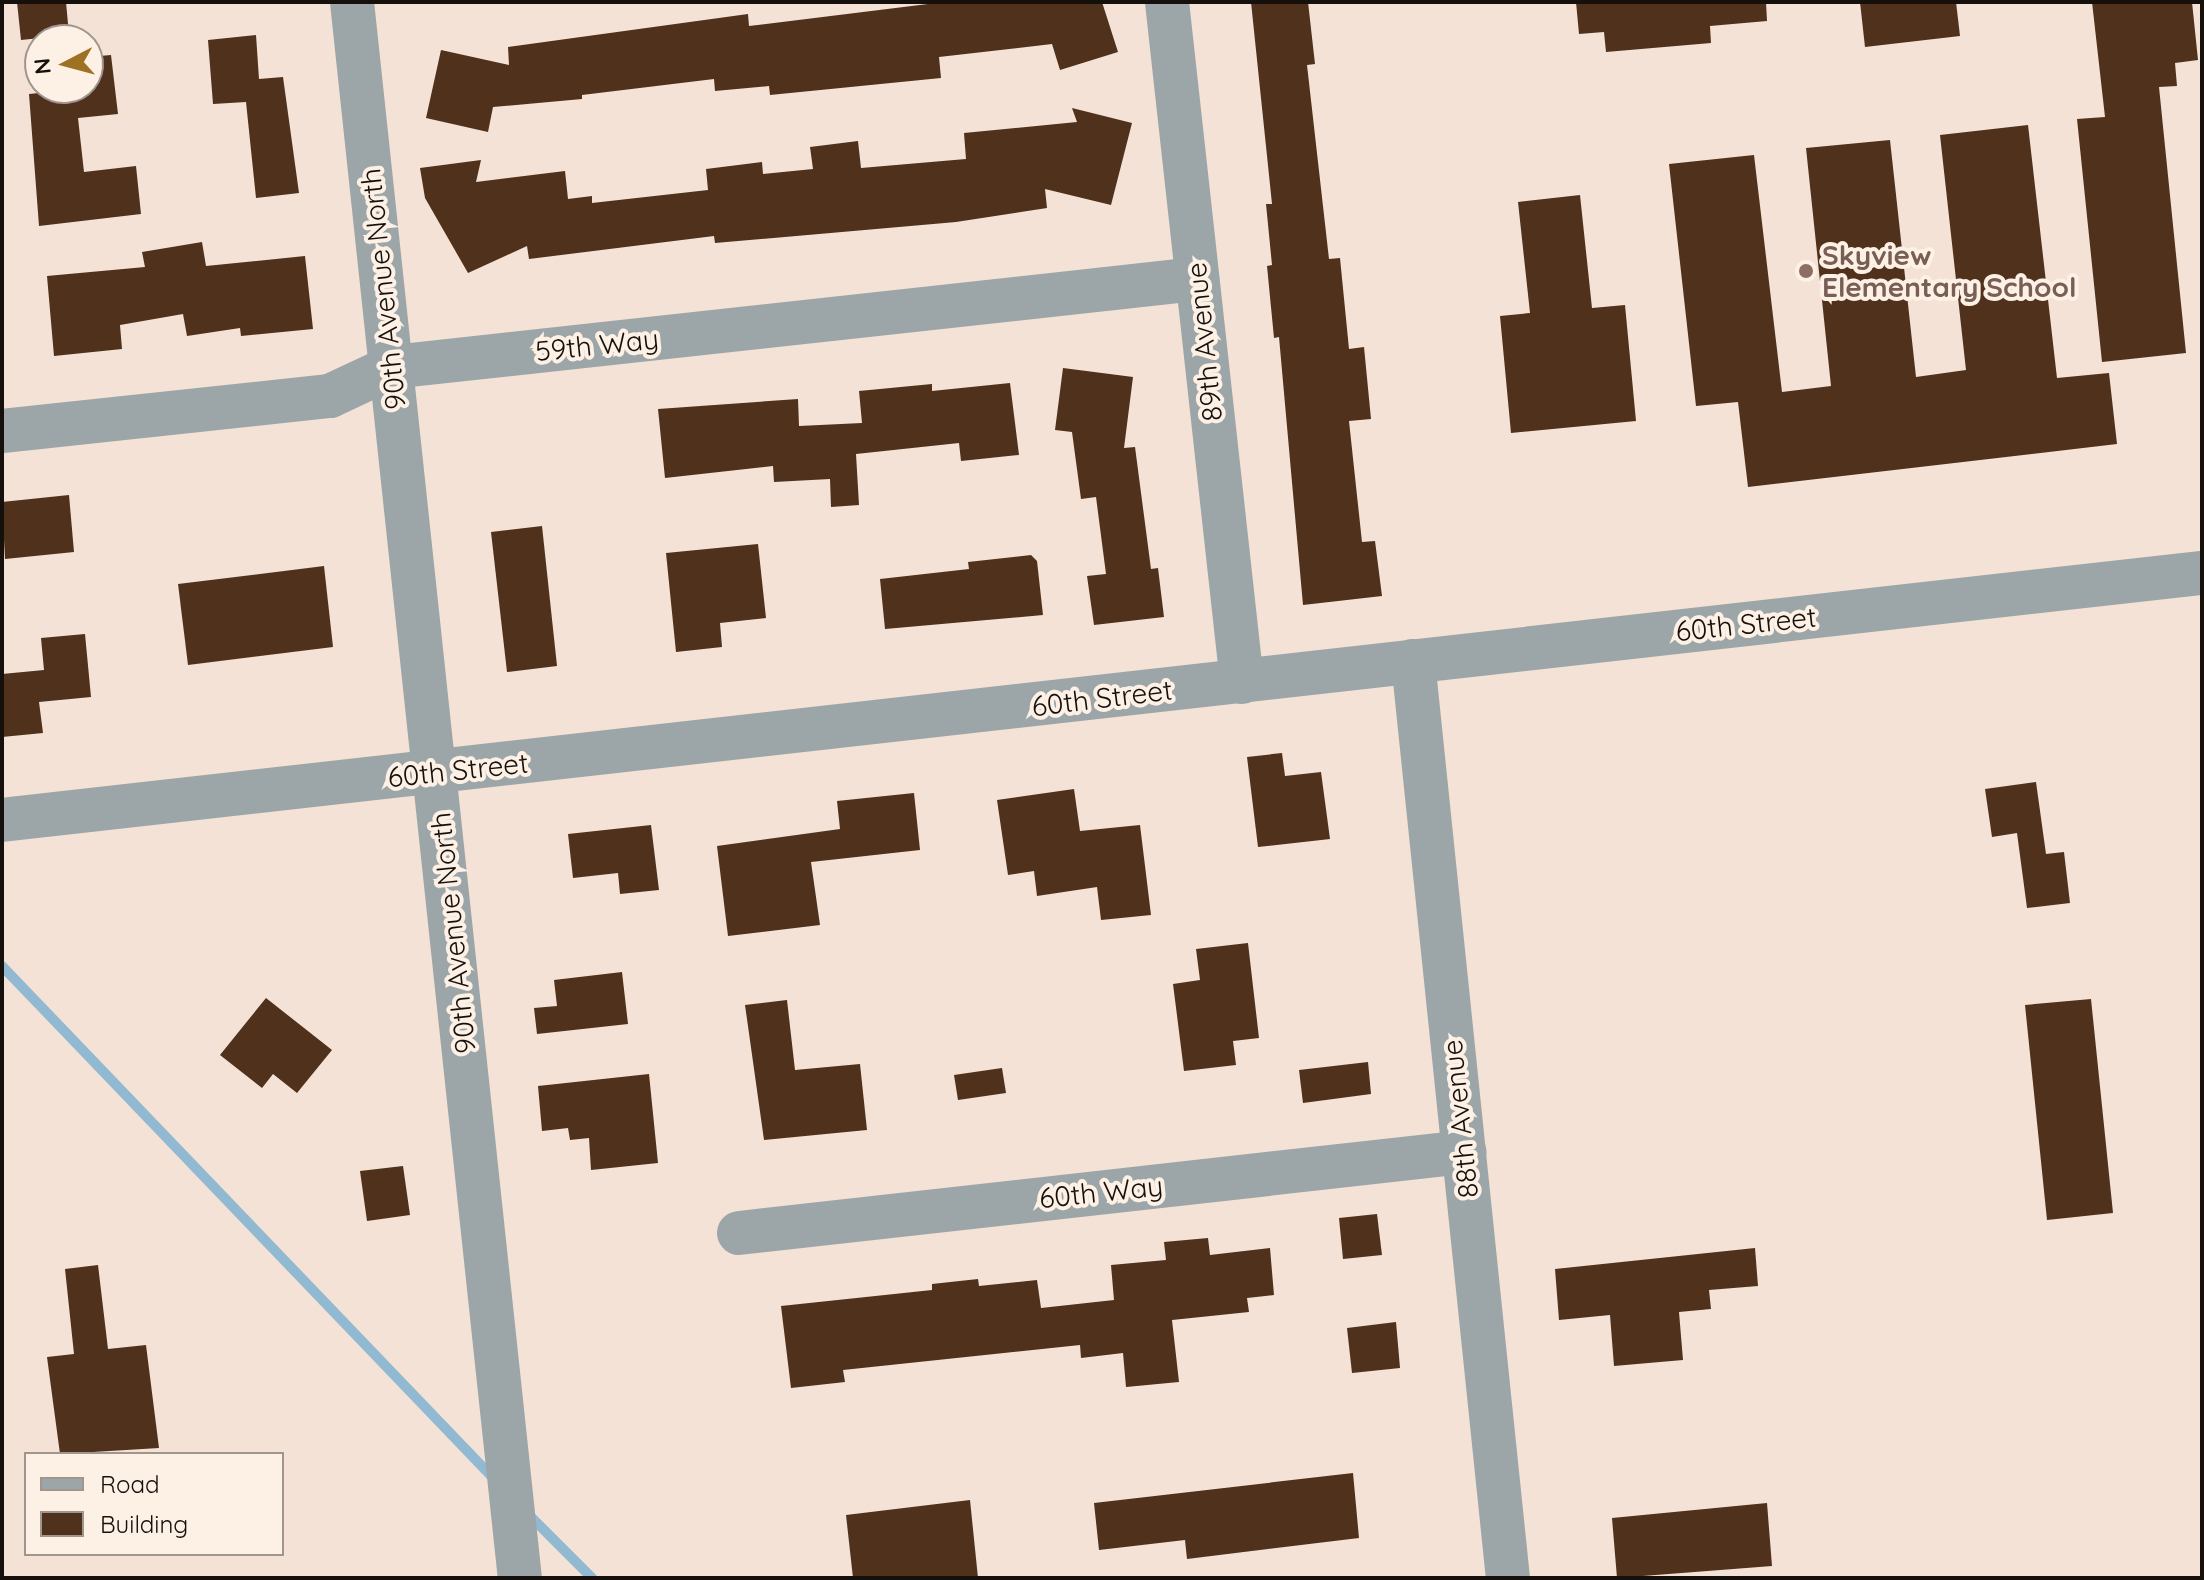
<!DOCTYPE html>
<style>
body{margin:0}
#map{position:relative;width:2204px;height:1580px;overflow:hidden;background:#f3e2d5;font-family:Quicksand,sans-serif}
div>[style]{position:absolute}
.stream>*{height:10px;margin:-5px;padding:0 5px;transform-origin:5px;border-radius:5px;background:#92b9d2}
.building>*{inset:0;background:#4f311c}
.minor>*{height:44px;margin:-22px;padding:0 22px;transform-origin:22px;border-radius:22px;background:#9ca5a8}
.dots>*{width:22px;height:22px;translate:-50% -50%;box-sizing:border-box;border:4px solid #fdf0e5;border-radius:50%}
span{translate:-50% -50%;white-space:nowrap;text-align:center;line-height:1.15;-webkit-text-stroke:8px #fdf0e5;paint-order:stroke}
.education-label{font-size:28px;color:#785e54;font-weight:700}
.left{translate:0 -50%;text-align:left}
.street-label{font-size:28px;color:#16100c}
.frame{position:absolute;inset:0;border:4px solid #16100c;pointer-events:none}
.legend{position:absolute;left:24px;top:1452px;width:260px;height:104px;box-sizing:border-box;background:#fdf0e5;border:2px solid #a1968e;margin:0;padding:10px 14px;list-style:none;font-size:24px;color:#16100c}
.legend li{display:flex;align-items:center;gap:16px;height:40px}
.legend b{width:40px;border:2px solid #a1968e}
.north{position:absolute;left:24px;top:24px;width:80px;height:80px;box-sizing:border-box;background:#fdf0e5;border:2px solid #a1968e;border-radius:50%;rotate:264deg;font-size:22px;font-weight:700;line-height:32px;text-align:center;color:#16100c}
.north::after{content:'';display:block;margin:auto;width:28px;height:36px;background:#9f7123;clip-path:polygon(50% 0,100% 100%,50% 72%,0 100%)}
</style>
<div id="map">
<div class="stream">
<i style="left:2px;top:966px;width:712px;rotate:46.19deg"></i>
<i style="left:528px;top:1514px;width:91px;rotate:45deg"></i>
</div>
<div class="building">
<i style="clip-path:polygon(17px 2px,66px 2px,69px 35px,21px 40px)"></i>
<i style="clip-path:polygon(944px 2px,1102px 2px,1118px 52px,1060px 70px,1052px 44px,939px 57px,941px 78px,770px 95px,769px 86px,715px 91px,714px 79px,582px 95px,582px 99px,493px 107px,488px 132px,426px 118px,441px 50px,509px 65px,508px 47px,748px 14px,749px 26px)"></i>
<i style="clip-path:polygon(1251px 2px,1308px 2px,1315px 64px,1307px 65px,1329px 259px,1340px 258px,1349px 349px,1364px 347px,1371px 419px,1349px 421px,1362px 542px,1375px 541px,1382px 596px,1303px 605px,1279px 337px,1274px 338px,1267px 266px,1272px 265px,1266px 204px,1272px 204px)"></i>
<i style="clip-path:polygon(1576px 2px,1766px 2px,1767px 21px,1710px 26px,1711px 43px,1606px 52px,1604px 32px,1579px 34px)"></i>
<i style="clip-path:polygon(1860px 2px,1956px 2px,1960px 36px,1865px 47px)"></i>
<i style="clip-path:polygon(2092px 2px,2192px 2px,2198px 60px,2175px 63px,2177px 86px,2159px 87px,2186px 353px,2102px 362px,2077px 119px,2105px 117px)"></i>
<i style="clip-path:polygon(256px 35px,259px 79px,283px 77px,299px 193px,256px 198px,246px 102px,213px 104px,208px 40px)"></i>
<i style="clip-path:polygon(111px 55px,118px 114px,78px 118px,84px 172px,136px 166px,141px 214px,39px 226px,29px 94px,88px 88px,88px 57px)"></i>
<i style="clip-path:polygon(1072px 108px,1132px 123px,1111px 205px,1045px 189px,1047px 208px,956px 222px,715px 243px,714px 236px,529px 259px,527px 246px,468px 273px,425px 198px,420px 168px,481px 160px,476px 182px,565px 171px,568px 199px,592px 196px,592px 203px,708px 190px,706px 169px,762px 162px,763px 174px,813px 169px,810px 147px,858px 141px,861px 168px,966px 159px,964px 133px,1077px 122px)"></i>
<i style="clip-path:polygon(2028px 125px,2057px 378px,2109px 373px,2117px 444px,1748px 487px,1738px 402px,1696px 406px,1669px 164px,1754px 155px,1782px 392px,1831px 386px,1806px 148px,1890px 140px,1916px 377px,1966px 370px,1940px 135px)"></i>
<i style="clip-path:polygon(1580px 195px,1592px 308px,1625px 305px,1636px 421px,1511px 433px,1500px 316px,1530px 313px,1518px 202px)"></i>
<i style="clip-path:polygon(202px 242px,206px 266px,305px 256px,313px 329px,241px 336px,240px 328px,187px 336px,183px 314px,120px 325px,122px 349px,54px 356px,47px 276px,145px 267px,142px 252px)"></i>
<i style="clip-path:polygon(1063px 368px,1133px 377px,1124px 448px,1135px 447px,1151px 569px,1158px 568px,1164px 617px,1094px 625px,1087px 576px,1106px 574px,1096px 497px,1081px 499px,1072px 432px,1055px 430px)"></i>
<i style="clip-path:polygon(1010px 383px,1019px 455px,961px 461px,959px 443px,856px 454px,859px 505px,831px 507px,830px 479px,774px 482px,773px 466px,665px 478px,658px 409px,798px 399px,799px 426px,862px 423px,859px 391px,932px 384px,932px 391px)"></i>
<i style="clip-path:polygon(69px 495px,74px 552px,5px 559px,2px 502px)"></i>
<i style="clip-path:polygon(542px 526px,557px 666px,507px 672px,491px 532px)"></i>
<i style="clip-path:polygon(758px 544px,766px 618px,720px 623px,722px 647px,676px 652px,666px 553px)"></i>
<i style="clip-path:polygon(1031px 555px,1037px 561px,1043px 615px,885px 629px,880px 579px,969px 569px,968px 562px)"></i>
<i style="clip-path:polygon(324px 566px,333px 647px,188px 665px,178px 584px)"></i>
<i style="clip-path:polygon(85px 634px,91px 697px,39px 702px,43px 733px,2px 737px,2px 674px,44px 670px,41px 638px)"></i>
<i style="clip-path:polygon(1282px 753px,1285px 776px,1321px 772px,1330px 839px,1258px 847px,1247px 757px)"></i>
<i style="clip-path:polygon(2036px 782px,2046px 854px,2064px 852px,2070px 903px,2027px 908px,2017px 833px,1992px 837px,1985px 789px)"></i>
<i style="clip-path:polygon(1074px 789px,1080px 831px,1140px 825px,1151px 915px,1101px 920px,1097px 887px,1037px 896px,1034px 871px,1008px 875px,997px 800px)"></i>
<i style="clip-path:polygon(914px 793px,920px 850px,811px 862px,820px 925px,728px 936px,717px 846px,840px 829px,837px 801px)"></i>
<i style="clip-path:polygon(651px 825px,659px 890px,620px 894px,618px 873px,573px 878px,568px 834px)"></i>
<i style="clip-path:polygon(1248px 943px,1259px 1038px,1233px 1041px,1236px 1065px,1184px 1071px,1173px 984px,1200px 980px,1196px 949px)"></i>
<i style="clip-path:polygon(622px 972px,628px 1024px,537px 1034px,534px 1008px,557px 1006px,554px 980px)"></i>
<i style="clip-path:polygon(266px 998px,332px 1050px,297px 1093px,273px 1074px,262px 1088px,220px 1055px)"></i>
<i style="clip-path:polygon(2091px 999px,2113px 1213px,2047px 1220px,2025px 1005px)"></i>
<i style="clip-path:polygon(787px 1000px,795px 1070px,860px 1064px,867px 1130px,764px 1140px,745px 1005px)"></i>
<i style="clip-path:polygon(1368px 1062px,1371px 1094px,1303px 1103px,1299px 1070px)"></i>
<i style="clip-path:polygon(1002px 1068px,1006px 1093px,958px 1100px,954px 1075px)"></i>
<i style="clip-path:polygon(649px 1074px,658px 1163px,591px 1170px,589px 1138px,570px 1140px,568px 1128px,542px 1131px,538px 1086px)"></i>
<i style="clip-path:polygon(403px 1166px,410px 1215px,367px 1221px,360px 1171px)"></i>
<i style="clip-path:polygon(1377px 1214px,1382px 1255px,1343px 1259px,1339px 1218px)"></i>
<i style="clip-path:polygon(1208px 1238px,1210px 1255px,1270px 1248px,1274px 1295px,1247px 1298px,1249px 1312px,1172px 1320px,1179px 1382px,1126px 1387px,1123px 1353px,1081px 1358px,1080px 1345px,843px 1370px,845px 1382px,791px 1388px,781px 1306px,932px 1290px,932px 1284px,978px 1279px,979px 1286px,1037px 1280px,1041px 1308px,1114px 1300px,1111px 1265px,1166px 1260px,1164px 1242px)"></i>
<i style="clip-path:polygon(1755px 1248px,1758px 1286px,1709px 1290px,1711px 1309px,1679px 1312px,1683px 1360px,1614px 1366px,1610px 1315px,1559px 1320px,1555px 1269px)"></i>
<i style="clip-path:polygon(98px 1265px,108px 1349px,146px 1345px,159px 1448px,60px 1454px,47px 1357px,74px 1354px,65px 1269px)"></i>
<i style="clip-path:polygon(1396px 1322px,1400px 1368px,1352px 1373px,1347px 1328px)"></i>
<i style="clip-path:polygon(1353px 1473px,1359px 1538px,1187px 1559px,1185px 1540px,1099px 1550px,1094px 1503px)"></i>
<i style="clip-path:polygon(970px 1500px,978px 1578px,853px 1578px,846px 1515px)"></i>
<i style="clip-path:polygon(1767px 1503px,1772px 1566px,1617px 1578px,1612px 1518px)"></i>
</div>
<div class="minor">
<i style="left:352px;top:2px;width:1585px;rotate:83.92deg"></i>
<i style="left:1167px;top:2px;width:684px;rotate:83.71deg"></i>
<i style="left:2px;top:431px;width:330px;rotate:-6.1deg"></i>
<i style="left:330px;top:396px;width:68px;rotate:-25.1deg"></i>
<i style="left:392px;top:367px;width:810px;rotate:-6.24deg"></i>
<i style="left:1413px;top:661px;width:922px;rotate:84.09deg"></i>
<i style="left:2px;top:820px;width:2214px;rotate:-6.41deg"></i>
<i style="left:739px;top:1233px;width:730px;rotate:-6.37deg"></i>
</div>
<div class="dots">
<i style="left:1806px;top:271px;background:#8d6e63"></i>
</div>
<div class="education-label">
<span class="left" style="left:1822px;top:271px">Skyview<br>Elementary School</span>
</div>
<div class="street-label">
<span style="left:383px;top:289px;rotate:-96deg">90th Avenue North</span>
<span style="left:1204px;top:342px;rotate:-96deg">89th Avenue</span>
<span style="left:597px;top:345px;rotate:-6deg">59th Way</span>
<span style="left:1746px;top:624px;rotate:-6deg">60th Street</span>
<span style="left:1102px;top:698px;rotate:-7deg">60th Street</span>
<span style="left:458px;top:770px;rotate:-6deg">60th Street</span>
<span style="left:453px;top:933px;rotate:-96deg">90th Avenue North</span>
<span style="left:1460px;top:1119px;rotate:-96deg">88th Avenue</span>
<span style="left:1101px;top:1192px;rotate:-6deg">60th Way</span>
</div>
<div class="frame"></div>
<ul class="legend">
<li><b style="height:10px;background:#9ca5a8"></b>Road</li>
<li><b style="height:22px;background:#4f311c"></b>Building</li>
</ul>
<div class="north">N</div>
</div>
